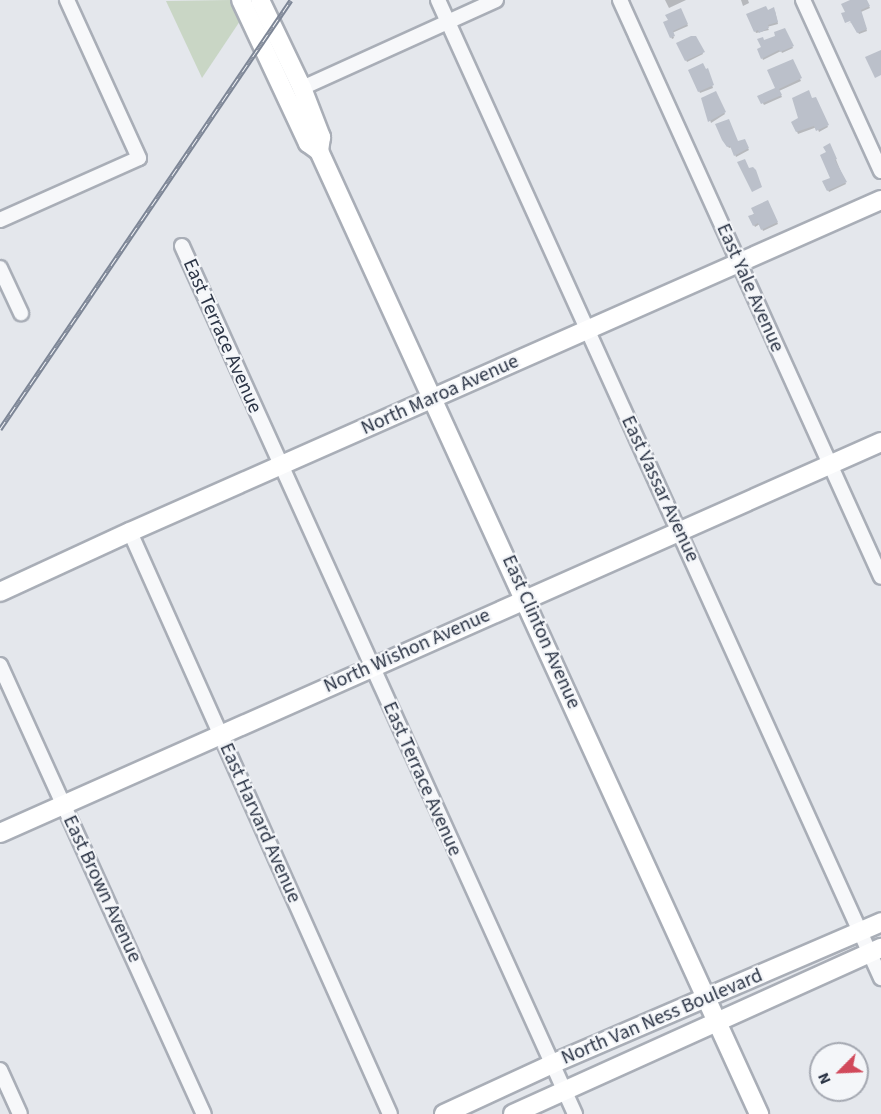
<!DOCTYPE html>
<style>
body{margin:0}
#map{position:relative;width:881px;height:1114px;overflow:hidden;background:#e4e7ec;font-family:"Source Sans 3",sans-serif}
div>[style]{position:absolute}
.green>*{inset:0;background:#c9d6c5}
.shadow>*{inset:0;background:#0003}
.building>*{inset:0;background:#bbc0ca}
.roads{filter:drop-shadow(2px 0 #a9aeb7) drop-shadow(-2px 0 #a9aeb7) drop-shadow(0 2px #a9aeb7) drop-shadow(0 -2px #a9aeb7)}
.street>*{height:14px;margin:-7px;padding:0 7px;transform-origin:7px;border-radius:7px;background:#f7f8fa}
.secondary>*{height:18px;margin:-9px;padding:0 9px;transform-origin:9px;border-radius:9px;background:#fff}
.rail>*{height:5px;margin-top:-2.5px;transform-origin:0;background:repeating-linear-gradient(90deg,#f4f6f9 0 9px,#7d8696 0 18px);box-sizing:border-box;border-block:2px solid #7d8696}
span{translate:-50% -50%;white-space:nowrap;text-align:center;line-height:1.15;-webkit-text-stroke:4.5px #f4f6f9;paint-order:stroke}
.street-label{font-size:20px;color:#2b3445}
.north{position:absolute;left:809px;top:1042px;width:60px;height:60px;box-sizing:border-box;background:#f4f6f9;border:2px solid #a4a8b1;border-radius:50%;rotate:246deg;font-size:16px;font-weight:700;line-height:24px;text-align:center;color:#2b3445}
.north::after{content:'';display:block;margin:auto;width:21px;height:27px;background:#d1495b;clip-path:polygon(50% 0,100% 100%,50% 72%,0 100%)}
</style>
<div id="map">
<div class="green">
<i style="clip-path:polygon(230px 0,240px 21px,202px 78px,166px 1px)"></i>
</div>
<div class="shadow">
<i style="clip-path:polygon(665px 0,686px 0,669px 8px)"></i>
<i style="clip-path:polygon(741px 0,748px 0,749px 3px,743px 6px)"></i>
<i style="clip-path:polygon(855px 0,866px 0,870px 8px,861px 12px,867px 31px,859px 34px,852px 22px,847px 24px,857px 19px)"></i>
<i style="clip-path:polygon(681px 10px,688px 26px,672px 33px,674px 38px,672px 39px,665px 23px)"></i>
<i style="clip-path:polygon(775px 11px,778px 24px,767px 27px,769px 30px,756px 33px,748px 15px)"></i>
<i style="clip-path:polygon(784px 30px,793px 48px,782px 53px,781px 51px,763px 60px,759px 50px,763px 48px,764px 42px,777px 37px)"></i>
<i style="clip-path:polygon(696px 38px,703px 54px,687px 62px,678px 44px)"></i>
<i style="clip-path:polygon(792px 61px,801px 81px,779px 91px,782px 97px,764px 105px,759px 96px,777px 88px)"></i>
<i style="clip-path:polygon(690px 71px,708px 71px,713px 88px,700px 93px)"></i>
<i style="clip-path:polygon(715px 93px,725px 114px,711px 123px,703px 99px)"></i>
<i style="clip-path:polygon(812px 100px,816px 100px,828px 127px,819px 132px,817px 127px,798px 134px,793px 122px,800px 119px)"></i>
<i style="clip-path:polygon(744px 141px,749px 150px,736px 157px,732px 147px,729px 148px,725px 142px)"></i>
<i style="clip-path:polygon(830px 145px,846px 184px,829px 192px,824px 182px,832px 179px,828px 153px)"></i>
<i style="clip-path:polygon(768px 202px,778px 224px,763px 231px,760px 224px,755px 227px,750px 217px)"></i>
</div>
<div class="building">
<i style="clip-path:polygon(850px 0,867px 0,870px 6px,861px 10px,867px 29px,857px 33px,850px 21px,845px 23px,841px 13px,845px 12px,841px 4px)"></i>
<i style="clip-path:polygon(766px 6px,768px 10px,774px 7px,778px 22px,768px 25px,769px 28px,759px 33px,758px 30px,754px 32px,746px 14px)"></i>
<i style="clip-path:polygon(681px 8px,688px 24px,673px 31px,675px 36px,670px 38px,663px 22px,668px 20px,665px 15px)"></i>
<i style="clip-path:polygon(785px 28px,794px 46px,780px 52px,779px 50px,761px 59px,757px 49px,761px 47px,757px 39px,763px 37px,764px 40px,775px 36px,774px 32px)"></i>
<i style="clip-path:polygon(691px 36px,696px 36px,705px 52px,685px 61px,676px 43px)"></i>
<i style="clip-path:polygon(881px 50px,881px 75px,875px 78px,865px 57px)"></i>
<i style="clip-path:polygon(793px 59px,802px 78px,779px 89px,782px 95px,761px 104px,757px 96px,775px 88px,767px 70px)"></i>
<i style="clip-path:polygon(703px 63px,706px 69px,708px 68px,714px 85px,698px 92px,688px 70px)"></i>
<i style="clip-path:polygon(809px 90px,812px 98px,816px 97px,829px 125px,816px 131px,814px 126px,796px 132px,791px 122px,798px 118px,792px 98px)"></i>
<i style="clip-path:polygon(716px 91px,726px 112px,708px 122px,701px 98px)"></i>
<i style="clip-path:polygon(729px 119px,738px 141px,745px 139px,749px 148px,734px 156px,730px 146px,727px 147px,722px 140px,715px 124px)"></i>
<i style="clip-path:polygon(830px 143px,837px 159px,835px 160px,847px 182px,827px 191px,822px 181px,830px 178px,820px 155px,826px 152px,823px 147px)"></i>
<i style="clip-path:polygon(745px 159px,749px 168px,753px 167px,756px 170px,762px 187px,752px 192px,737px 162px)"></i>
<i style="clip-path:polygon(768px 200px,778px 222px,761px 230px,758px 223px,753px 226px,748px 216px,754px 214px,751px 208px)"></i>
</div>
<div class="roads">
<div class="street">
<i style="left:438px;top:0;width:1074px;rotate:65.63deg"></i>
<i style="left:620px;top:0;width:633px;rotate:65.66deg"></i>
<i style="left:803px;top:0;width:188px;rotate:65.5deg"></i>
<i style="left:302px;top:88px;width:213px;rotate:-24.4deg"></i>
<i style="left:0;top:220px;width:152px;rotate:-24deg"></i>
<i style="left:139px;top:158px;width:174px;rotate:-114.5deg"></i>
<i style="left:182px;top:246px;width:953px;rotate:65.64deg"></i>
<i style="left:0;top:268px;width:50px;rotate:65deg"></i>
<i style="left:130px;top:532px;width:637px;rotate:65.93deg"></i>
<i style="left:0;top:665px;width:493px;rotate:65.6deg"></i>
<i style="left:0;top:1070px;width:48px;rotate:65.6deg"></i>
</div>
<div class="secondary">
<i style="left:241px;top:0;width:158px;rotate:64.9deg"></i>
<i style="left:308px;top:143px;width:14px;rotate:36deg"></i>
<i style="left:319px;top:151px;width:1059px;rotate:65.44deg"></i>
<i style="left:260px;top:0;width:98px;rotate:64.5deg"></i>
<i style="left:302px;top:88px;width:53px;rotate:68.8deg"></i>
<i style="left:321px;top:137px;width:14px;rotate:98deg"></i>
<i style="left:0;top:592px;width:143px;rotate:-24.8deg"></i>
<i style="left:130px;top:532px;width:821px;rotate:-23.85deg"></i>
<i style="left:0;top:833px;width:964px;rotate:-23.93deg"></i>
<i style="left:444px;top:1114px;width:119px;rotate:-24.8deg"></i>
<i style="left:552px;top:1064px;width:358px;rotate:-23.3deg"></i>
<i style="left:513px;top:1114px;width:404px;rotate:-24.3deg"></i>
</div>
</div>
<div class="rail">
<i style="left:0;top:429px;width:518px;rotate:-55.85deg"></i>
</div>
<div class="street-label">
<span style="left:750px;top:288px;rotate:66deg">East Yale Avenue</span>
<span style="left:222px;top:336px;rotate:66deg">East Terrace Avenue</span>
<span style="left:440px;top:395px;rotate:-24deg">North Maroa Avenue</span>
<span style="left:660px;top:489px;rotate:65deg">East Vassar Avenue</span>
<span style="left:541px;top:632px;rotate:66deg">East Clinton Avenue</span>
<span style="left:407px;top:651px;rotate:-24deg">North Wishon Avenue</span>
<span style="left:422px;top:779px;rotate:66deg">East Terrace Avenue</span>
<span style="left:260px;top:823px;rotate:66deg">East Harvard Avenue</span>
<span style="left:102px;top:889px;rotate:65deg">East Brown Avenue</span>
<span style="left:662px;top:1017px;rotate:-23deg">North Van Ness Boulevard</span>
</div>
<div class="north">N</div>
</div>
